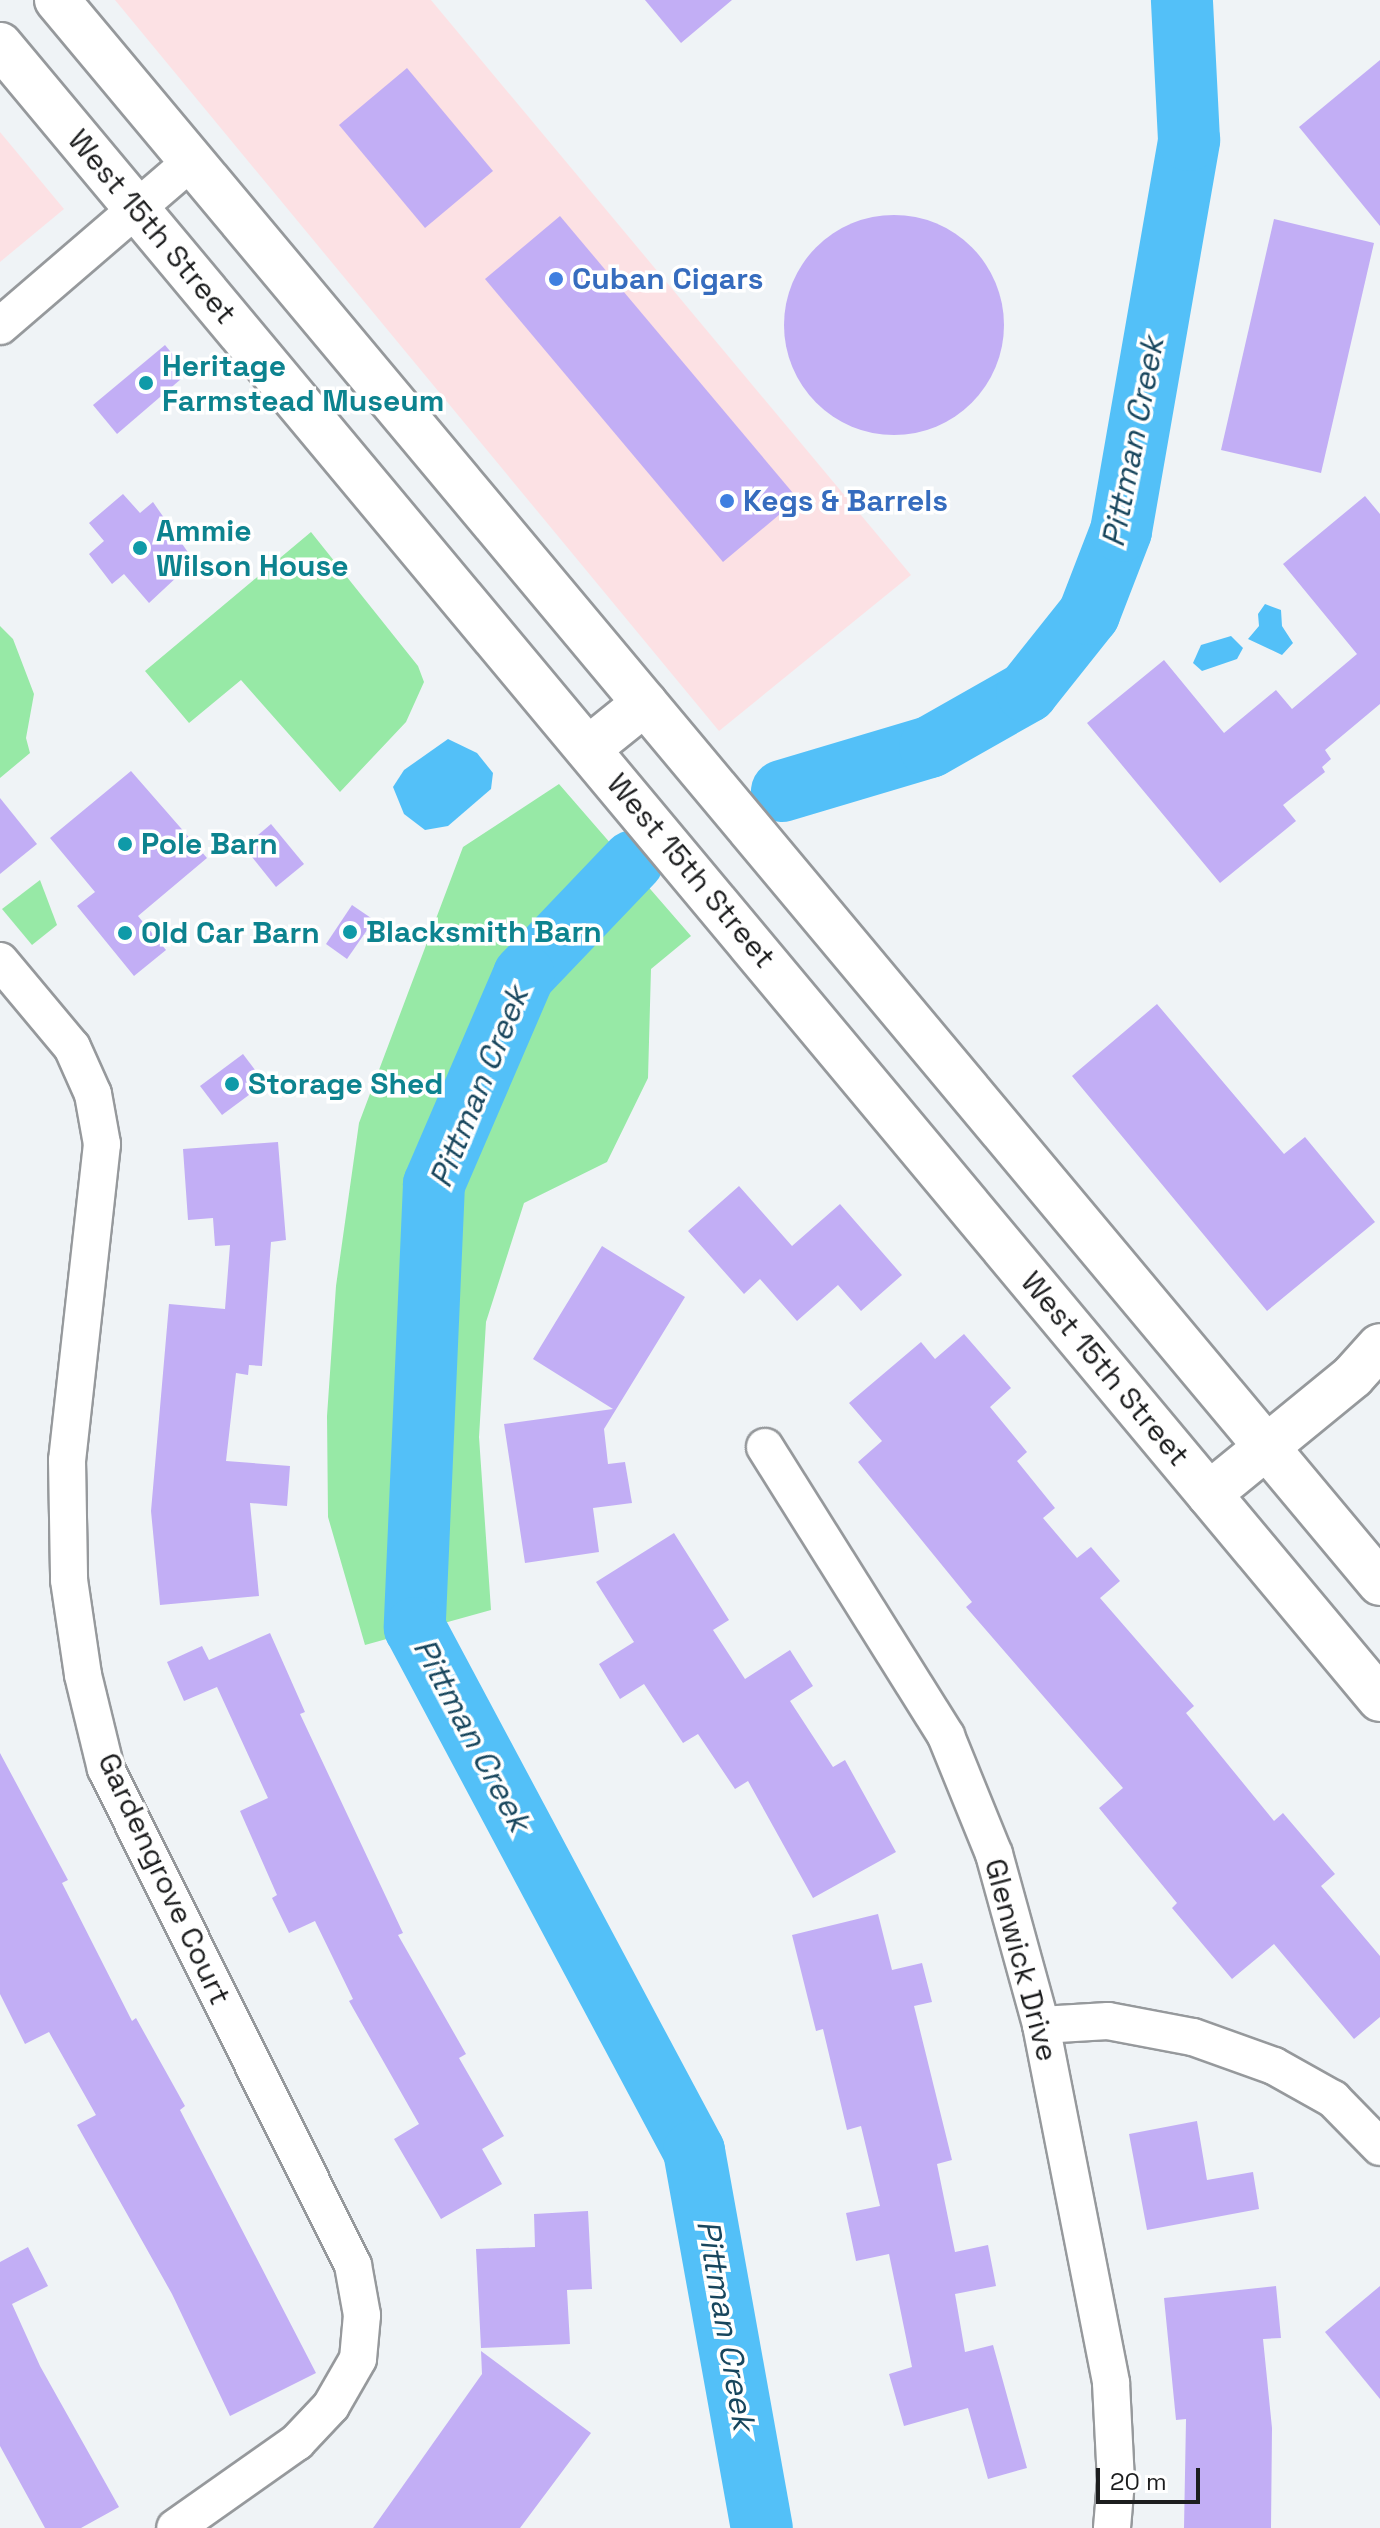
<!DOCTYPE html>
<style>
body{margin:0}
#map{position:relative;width:1380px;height:2528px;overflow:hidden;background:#eff3f6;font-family:"Space Grotesk",sans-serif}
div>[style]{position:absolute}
.commercial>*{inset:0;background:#fce1e4}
.green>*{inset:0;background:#97e9a6}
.water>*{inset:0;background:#53c0f8}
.river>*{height:62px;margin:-31px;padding:0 31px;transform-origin:31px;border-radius:31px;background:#53c0f8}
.building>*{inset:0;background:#c2aef5}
.round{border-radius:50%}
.roads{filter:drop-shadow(2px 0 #96999c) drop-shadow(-2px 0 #96999c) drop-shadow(0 2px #96999c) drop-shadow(0 -2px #96999c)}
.street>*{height:36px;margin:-18px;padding:0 18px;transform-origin:18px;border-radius:18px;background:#fff}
.secondary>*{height:44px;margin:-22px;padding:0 22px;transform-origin:22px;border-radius:22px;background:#fff}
.dots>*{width:22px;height:22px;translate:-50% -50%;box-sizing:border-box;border:4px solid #fff;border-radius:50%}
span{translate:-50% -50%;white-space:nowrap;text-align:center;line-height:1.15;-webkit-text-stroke:7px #fff;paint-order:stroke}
.street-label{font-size:30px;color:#1c1d1e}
.shop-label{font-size:30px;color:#366cbe;font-weight:700}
.left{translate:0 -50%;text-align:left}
.culture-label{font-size:30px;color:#0d838f;font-weight:700}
.water-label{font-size:32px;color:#18465d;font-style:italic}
.scale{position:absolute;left:1096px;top:2468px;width:104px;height:36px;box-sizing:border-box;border:4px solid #1c1d1e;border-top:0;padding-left:10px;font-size:24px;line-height:28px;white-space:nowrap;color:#1c1d1e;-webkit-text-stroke:6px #fff;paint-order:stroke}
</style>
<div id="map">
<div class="commercial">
<i style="clip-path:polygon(115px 0,431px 0,911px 575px,719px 731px)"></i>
<i style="clip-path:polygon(0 132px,64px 209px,0 262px)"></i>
</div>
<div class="green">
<i style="clip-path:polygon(311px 532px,418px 666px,424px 682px,406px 722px,340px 792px,241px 680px,189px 723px,145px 671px)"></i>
<i style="clip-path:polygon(0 626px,13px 639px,34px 694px,26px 738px,30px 753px,0 778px)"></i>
<i style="clip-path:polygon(559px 784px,691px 936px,651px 969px,648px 1078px,607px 1162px,524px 1203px,486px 1322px,479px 1437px,491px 1610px,365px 1645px,328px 1517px,327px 1416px,336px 1286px,359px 1123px,463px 847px)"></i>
<i style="clip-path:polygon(40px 880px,57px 925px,32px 945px,2px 909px)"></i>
</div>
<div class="water">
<i style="clip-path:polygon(1265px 604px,1281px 610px,1282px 626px,1293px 643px,1282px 655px,1248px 639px,1259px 626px,1258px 614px)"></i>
<i style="clip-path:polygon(1231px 636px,1243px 648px,1237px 659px,1202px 671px,1193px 663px,1201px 645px)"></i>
<i style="clip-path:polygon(448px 739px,477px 753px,493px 773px,491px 789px,448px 826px,425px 830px,404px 814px,393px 787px,404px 770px)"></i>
</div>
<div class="river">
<i style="left:782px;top:791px;width:154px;rotate:-16.6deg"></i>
<i style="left:930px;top:747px;width:112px;rotate:-29.6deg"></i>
<i style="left:1027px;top:692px;width:100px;rotate:-51.5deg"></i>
<i style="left:1089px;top:614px;width:89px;rotate:-68.9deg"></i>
<i style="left:1121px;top:531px;width:397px;rotate:-80.1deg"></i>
<i style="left:1189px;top:140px;width:140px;rotate:-92.9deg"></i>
<i style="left:633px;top:861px;width:158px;rotate:133.7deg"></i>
<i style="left:524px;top:975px;width:228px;rotate:113.3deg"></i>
<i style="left:434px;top:1184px;width:444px;rotate:92.5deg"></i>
<i style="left:415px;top:1628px;width:593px;rotate:61.92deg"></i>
<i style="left:694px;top:2151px;width:383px;rotate:79.8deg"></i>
</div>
<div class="building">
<i style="clip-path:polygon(645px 0,732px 0,681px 43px)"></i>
<i style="clip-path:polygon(1380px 60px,1380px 226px,1299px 127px)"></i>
<i style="clip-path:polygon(407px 68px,493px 171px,425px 228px,339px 125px)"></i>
<i class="round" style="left:784px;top:215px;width:220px;height:220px"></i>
<i style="clip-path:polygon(560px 216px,798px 499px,723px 562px,485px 279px)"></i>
<i style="clip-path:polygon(1274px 219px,1374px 243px,1321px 473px,1221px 450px)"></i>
<i style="clip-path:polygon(165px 345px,188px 373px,117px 434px,93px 405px)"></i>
<i style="clip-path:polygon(123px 494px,140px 513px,153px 502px,194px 561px,149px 603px,124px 574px,112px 584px,89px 554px,104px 541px,89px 523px)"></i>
<i style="clip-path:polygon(1365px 496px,1380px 514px,1380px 704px,1325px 750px,1331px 759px,1322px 767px,1325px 772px,1283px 805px,1296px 821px,1220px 883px,1087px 723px,1164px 660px,1224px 733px,1276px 690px,1292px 709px,1357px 654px,1283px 564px)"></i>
<i style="clip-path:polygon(131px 771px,207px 858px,138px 916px,166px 950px,134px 976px,77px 906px,95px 892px,50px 838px)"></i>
<i style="clip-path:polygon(0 798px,37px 844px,0 874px)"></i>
<i style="clip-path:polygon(271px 824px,304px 864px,276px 887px,244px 847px)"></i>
<i style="clip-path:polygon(352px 905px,374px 920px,347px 959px,326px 944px)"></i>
<i style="clip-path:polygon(1157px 1004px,1284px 1154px,1305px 1137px,1375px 1222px,1267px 1311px,1072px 1076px)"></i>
<i style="clip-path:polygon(243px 1054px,265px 1083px,222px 1115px,200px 1086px)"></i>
<i style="clip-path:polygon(278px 1142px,286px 1240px,271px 1242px,262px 1366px,249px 1365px,248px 1375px,236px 1373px,226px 1461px,290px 1466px,287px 1506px,250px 1503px,259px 1596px,160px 1605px,151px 1511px,169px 1304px,225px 1309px,230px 1245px,215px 1246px,213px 1218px,188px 1220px,183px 1149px)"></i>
<i style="clip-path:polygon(739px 1186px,792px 1246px,840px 1204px,902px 1275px,861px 1311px,838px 1285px,797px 1321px,760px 1279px,744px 1294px,688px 1231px)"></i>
<i style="clip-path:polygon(602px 1246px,685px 1297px,604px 1429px,608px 1464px,625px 1462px,632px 1503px,593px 1508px,599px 1552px,525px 1563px,504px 1424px,613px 1409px,533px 1359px)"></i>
<i style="clip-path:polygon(964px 1334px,1011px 1388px,990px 1407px,1027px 1452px,1017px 1461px,1055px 1508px,1043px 1518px,1077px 1558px,1091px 1547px,1120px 1581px,1100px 1598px,1194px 1706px,1186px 1713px,1274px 1821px,1283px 1813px,1335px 1874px,1321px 1886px,1380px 1956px,1380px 2017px,1354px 2039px,1274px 1944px,1232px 1979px,1172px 1908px,1177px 1903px,1099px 1808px,1123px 1788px,966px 1607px,972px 1602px,858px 1462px,882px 1441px,849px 1403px,921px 1342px,935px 1359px)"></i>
<i style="clip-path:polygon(674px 1533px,729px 1620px,713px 1630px,745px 1679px,790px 1650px,813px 1686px,790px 1701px,833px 1767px,845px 1760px,896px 1852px,813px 1898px,748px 1781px,735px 1789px,698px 1734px,683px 1743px,644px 1684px,620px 1699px,599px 1664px,634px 1642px,596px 1582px)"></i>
<i style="clip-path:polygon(270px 1633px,305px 1712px,300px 1714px,403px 1933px,398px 1935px,466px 2054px,459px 2058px,504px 2136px,482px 2149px,502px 2184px,441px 2219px,394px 2139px,419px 2124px,349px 2001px,353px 1999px,315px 1921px,289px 1933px,272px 1898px,277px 1895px,240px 1811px,268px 1798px,217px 1687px,184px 1701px,167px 1662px,202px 1646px,209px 1660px)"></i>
<i style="clip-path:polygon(0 1753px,68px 1880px,62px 1883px,132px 2021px,136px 2018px,185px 2106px,180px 2110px,316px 2373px,230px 2416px,172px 2294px,77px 2125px,96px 2115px,49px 2032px,25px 2044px,0 1994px)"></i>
<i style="clip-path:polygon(878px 1914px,892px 1970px,922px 1963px,932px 2002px,914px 2006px,952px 2160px,937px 2164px,955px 2252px,988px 2245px,996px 2286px,955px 2294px,965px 2352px,993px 2345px,1027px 2468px,988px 2479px,968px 2408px,904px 2426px,889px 2374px,912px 2367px,889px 2254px,856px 2261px,846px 2213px,880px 2206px,861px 2126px,847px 2130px,823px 2029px,816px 2031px,792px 1935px)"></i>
<i style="clip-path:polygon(1197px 2121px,1207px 2180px,1253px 2172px,1259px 2209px,1147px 2230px,1129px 2134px)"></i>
<i style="clip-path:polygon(588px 2211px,592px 2289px,567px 2290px,570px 2344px,481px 2348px,476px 2249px,535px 2247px,534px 2214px)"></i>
<i style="clip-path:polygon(28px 2247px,48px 2286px,12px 2304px,40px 2366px,119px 2507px,81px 2528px,45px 2528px,0 2446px,0 2262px)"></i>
<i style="clip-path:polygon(1276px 2286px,1281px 2338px,1263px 2339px,1272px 2428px,1271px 2528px,1184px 2528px,1186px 2419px,1176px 2420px,1164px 2298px)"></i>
<i style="clip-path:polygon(1380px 2286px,1380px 2399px,1325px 2332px)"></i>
<i style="clip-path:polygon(481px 2351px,591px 2433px,520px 2528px,373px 2528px,482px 2374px)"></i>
</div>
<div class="roads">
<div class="street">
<i style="left:0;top:326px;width:253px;rotate:-40.7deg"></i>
<i style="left:0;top:961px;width:112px;rotate:50.1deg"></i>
<i style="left:72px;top:1047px;width:51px;rotate:65.9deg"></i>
<i style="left:93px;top:1094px;width:51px;rotate:79.8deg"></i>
<i style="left:102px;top:1144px;width:318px;rotate:96.3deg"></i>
<i style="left:67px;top:1460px;width:120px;rotate:89deg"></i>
<i style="left:69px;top:1580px;width:96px;rotate:81.6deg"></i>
<i style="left:83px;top:1675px;width:97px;rotate:76.3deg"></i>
<i style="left:106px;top:1769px;width:554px;rotate:63.53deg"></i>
<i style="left:353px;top:2265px;width:51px;rotate:79.8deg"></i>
<i style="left:362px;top:2315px;width:44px;rotate:95.2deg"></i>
<i style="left:358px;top:2359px;width:54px;rotate:119.9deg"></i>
<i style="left:331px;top:2406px;width:50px;rotate:133.4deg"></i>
<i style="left:297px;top:2442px;width:149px;rotate:144.8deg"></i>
<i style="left:765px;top:1447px;width:341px;rotate:57.9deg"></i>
<i style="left:946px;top:1736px;width:127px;rotate:67.9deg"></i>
<i style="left:994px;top:1854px;width:177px;rotate:74.6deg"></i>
<i style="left:1041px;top:2025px;width:365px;rotate:78.9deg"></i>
<i style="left:1111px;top:2383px;width:98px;rotate:87.1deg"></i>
<i style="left:1116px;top:2481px;width:47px;rotate:94.9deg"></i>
<i style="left:1041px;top:2025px;width:67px;rotate:-3.4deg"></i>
<i style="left:1108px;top:2021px;width:86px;rotate:10.7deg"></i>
<i style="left:1193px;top:2037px;width:86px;rotate:19.7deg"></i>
<i style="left:1274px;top:2066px;width:68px;rotate:29.2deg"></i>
<i style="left:1333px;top:2099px;width:67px;rotate:45.6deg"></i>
</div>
<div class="secondary">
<i style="left:57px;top:0;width:2063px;rotate:50.11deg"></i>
<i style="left:0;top:45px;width:2154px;rotate:50.16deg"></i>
<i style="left:588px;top:749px;width:73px;rotate:-38.9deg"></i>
<i style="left:1209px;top:1494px;width:186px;rotate:-39.3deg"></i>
<i style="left:1353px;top:1376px;width:40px;rotate:-48deg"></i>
</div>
</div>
<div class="dots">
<i style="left:556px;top:279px;background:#3f7fe0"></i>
<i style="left:146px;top:383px;background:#0f9aa8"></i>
<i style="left:727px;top:501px;background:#3f7fe0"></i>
<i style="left:140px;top:548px;background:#0f9aa8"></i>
<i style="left:125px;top:844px;background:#0f9aa8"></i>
<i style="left:350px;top:932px;background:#0f9aa8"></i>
<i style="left:125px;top:933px;background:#0f9aa8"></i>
<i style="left:232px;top:1084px;background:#0f9aa8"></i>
</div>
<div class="street-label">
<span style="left:152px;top:227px;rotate:50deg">West 15th Street</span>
<span style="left:691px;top:871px;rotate:50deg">West 15th Street</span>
<span style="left:1105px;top:1369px;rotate:50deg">West 15th Street</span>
<span style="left:164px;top:1879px;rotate:65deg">Gardengrove Court</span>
<span style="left:1021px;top:1960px;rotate:75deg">Glenwick Drive</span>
</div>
<div class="shop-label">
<span class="left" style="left:572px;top:279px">Cuban Cigars</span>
<span class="left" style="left:743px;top:501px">Kegs &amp; Barrels</span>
</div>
<div class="culture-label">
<span class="left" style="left:162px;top:383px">Heritage<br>Farmstead Museum</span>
<span class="left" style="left:156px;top:548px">Ammie<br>Wilson House</span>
<span class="left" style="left:141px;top:844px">Pole Barn</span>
<span class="left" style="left:366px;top:932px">Blacksmith Barn</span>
<span class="left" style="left:141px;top:933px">Old Car Barn</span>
<span class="left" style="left:248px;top:1084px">Storage Shed</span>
</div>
<div class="water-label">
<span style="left:1133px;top:442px;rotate:-79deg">Pittman Creek</span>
<span style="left:479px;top:1087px;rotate:-68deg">Pittman Creek</span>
<span style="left:472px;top:1735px;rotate:62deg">Pittman Creek</span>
<span style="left:726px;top:2325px;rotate:80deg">Pittman Creek</span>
</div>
<div class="scale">20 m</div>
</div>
